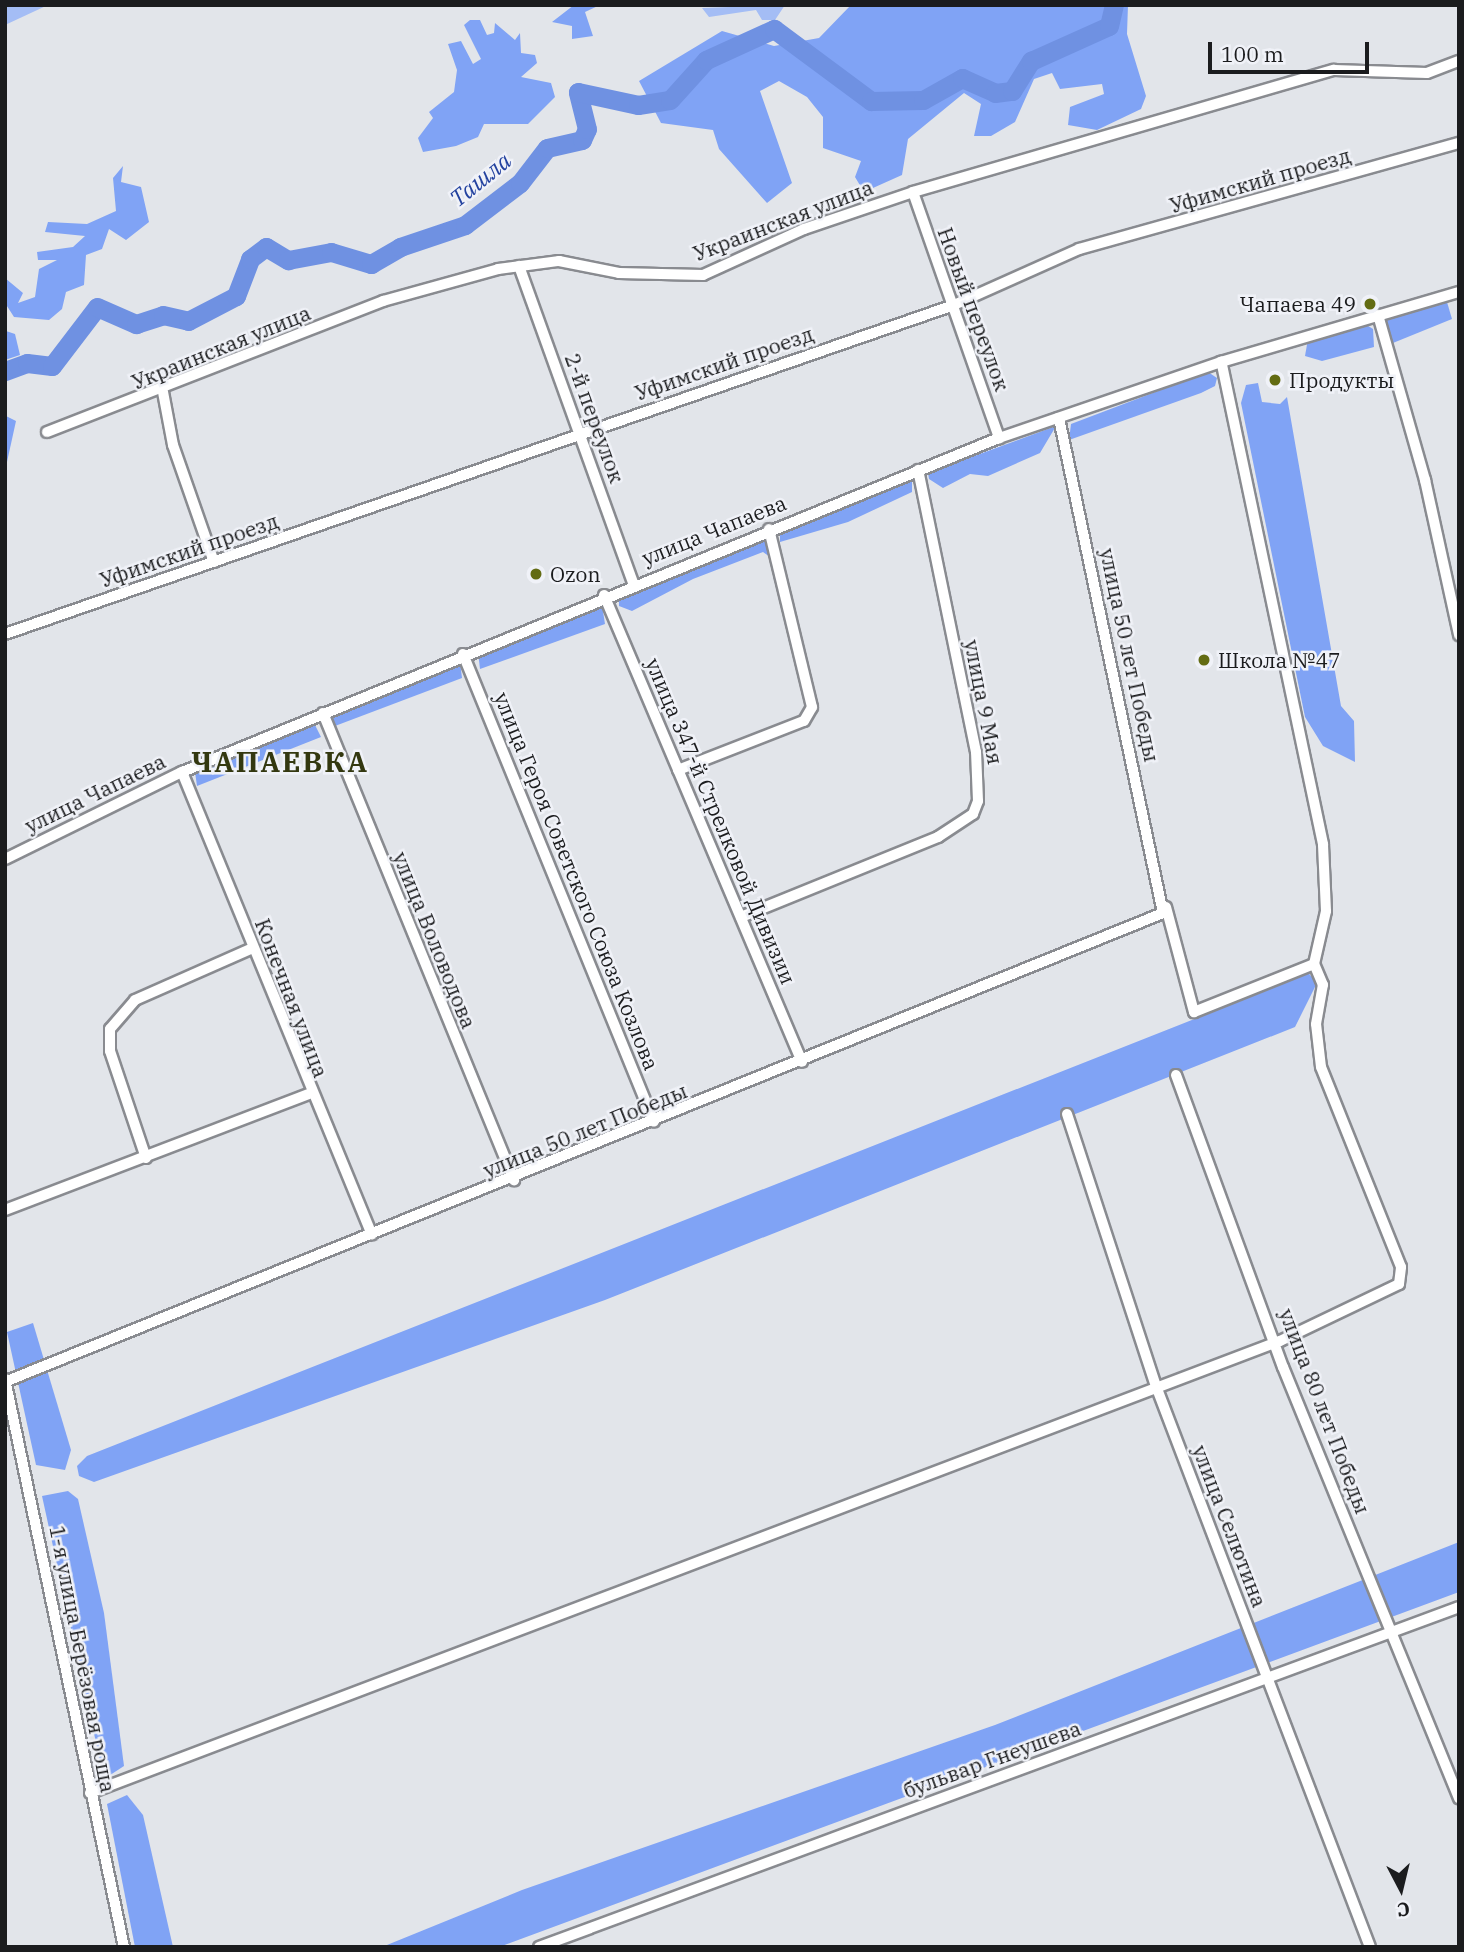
<!DOCTYPE html>
<meta charset="utf-8">
<style>
body{margin:0}
#map{position:relative;width:1464px;height:1952px;overflow:hidden;background:#e2e5ea;font-family:"IBM Plex Serif",serif}
div>[style]{position:absolute}
.green>*{inset:0;background:#a4bdf5}
.forest>*{inset:0;background:#80a3f5}
.river>*{height:19px;margin:-9.5px;padding:0 9.5px;transform-origin:9.5px;border-radius:9.5px;background:#6f91e2}
.roads{filter:drop-shadow(2px 0 #898b90) drop-shadow(-2px 0 #898b90) drop-shadow(0 2px #898b90) drop-shadow(0 -2px #898b90)}
.street>*{height:10px;margin:-5px;padding:0 5px;transform-origin:5px;border-radius:5px;background:#fff}
.dots>*{width:19px;height:19px;translate:-50% -50%;box-sizing:border-box;border:4px solid #f0f2f8;border-radius:50%}
span{translate:-50% -50%;white-space:nowrap;text-align:center;line-height:1.15;-webkit-text-stroke:5px #f0f2f8;paint-order:stroke}
.street-label{font-size:21px;color:#1b1c1e}
.poi-label{font-size:21px;color:#1b1c1e}
.right{translate:-100% -50%;text-align:right}
.left{translate:0 -50%;text-align:left}
.water-label{font-size:23px;color:#23429f;font-style:italic}
.district-label{font-size:28px;color:#333810;font-weight:700;letter-spacing:2px}
.frame{position:absolute;inset:0;border:7px solid #1b1c1e;pointer-events:none}
.north{position:absolute;left:1366px;top:1854px;width:70px;height:70px;-webkit-text-stroke:5px #f0f2f8;paint-order:stroke;rotate:173deg;font-size:19px;font-weight:700;line-height:28px;text-align:center;color:#1b1c1e}
.north::after{content:'';display:block;margin:auto;width:24px;height:32px;background:#1b1c1e;clip-path:polygon(50% 0,100% 100%,50% 72%,0 100%)}
.scale{position:absolute;left:1208px;top:42px;width:161px;height:32px;box-sizing:border-box;border:4px solid #1b1c1e;border-top:0;padding-left:9px;font-size:21px;line-height:24px;white-space:nowrap;color:#1b1c1e;-webkit-text-stroke:5px #f0f2f8;paint-order:stroke}
</style>
<div id="map">
<div class="green">
<i style="clip-path:polygon(5px 5px,48px 5px,5px 25px)"></i>
<i style="clip-path:polygon(785px 5px,775px 20px,762px 20px,756px 10px,709px 17px,702px 8px)"></i>
</div>
<div class="forest">
<i style="clip-path:polygon(574px 5px,600px 5px,585px 12px,593px 36px,572px 39px,572px 26px,552px 22px)"></i>
<i style="clip-path:polygon(851px 5px,1128px 5px,1127px 34px,1146px 96px,1141px 109px,1097px 130px,1068px 125px,1070px 107px,1104px 94px,1102px 84px,1060px 89px,1052px 73px,1034px 79px,1015px 122px,991px 136px,974px 136px,981px 104px,964px 93px,908px 139px,902px 175px,864px 192px,855px 177px,861px 161px,823px 148px,823px 117px,807px 97px,779px 81px,760px 91px,792px 183px,767px 203px,719px 149px,713px 130px,661px 123px,639px 81px,722px 31px,774px 46px,819px 38px)"></i>
<i style="clip-path:polygon(470px 20px,480px 20px,487px 35px,494px 33px,495px 23px,515px 40px,520px 33px,521px 53px,535px 55px,537px 63px,521px 77px,551px 83px,555px 97px,528px 124px,484px 124px,478px 137px,456px 146px,423px 152px,418px 138px,433px 118px,429px 112px,454px 92px,457px 70px,448px 44px,461px 41px,473px 64px,481px 59px,464px 25px)"></i>
<i style="clip-path:polygon(123px 166px,121px 182px,141px 187px,149px 222px,126px 240px,109px 229px,102px 249px,86px 255px,84px 285px,66px 292px,62px 309px,49px 320px,14px 317px,5px 303px,5px 278px,23px 293px,18px 303px,35px 297px,39px 269px,57px 260px,38px 260px,37px 252px,73px 247px,85px 236px,45px 232px,48px 222px,87px 224px,116px 211px,113px 178px)"></i>
<i style="clip-path:polygon(1447px 302px,1452px 319px,1388px 345px,1379px 320px)"></i>
<i style="clip-path:polygon(1365px 324px,1373px 329px,1374px 347px,1322px 361px,1305px 356px,1308px 339px)"></i>
<i style="clip-path:polygon(6px 331px,15px 334px,20px 355px,5px 360px)"></i>
<i style="clip-path:polygon(1208px 372px,1217px 378px,1215px 386px,1201px 393px,1069px 440px,1071px 424px)"></i>
<i style="clip-path:polygon(1258px 383px,1262px 402px,1280px 404px,1287px 397px,1341px 706px,1354px 721px,1355px 762px,1323px 746px,1305px 717px,1241px 403px,1246px 385px)"></i>
<i style="clip-path:polygon(6px 416px,16px 421px,5px 471px,5px 417px)"></i>
<i style="clip-path:polygon(1056px 426px,1040px 453px,988px 476px,970px 474px,943px 488px,929px 479px,928px 473px)"></i>
<i style="clip-path:polygon(912px 480px,912px 492px,848px 522px,780px 542px,780px 531px)"></i>
<i style="clip-path:polygon(764px 539px,770px 557px,763px 552px,693px 579px,632px 611px,619px 606px,619px 596px)"></i>
<i style="clip-path:polygon(602px 605px,605px 624px,480px 669px,478px 652px)"></i>
<i style="clip-path:polygon(460px 662px,462px 678px,335px 726px,332px 716px)"></i>
<i style="clip-path:polygon(313px 721px,321px 737px,197px 786px,195px 772px)"></i>
<i style="clip-path:polygon(1304px 968px,1317px 983px,1295px 1027px,605px 1300px,94px 1482px,79px 1476px,77px 1466px,87px 1456px,1202px 1016px)"></i>
<i style="clip-path:polygon(33px 1323px,71px 1450px,65px 1470px,36px 1465px,7px 1332px)"></i>
<i style="clip-path:polygon(68px 1491px,78px 1499px,104px 1613px,124px 1766px,104px 1779px,42px 1496px)"></i>
<i style="clip-path:polygon(1459px 1542px,1459px 1592px,499px 1947px,382px 1947px,522px 1890px,995px 1725px)"></i>
<i style="clip-path:polygon(127px 1795px,143px 1815px,173px 1947px,135px 1947px,107px 1804px)"></i>
</div>
<div class="river">
<i style="left:5px;top:371px;width:23px;rotate:-20deg"></i>
<i style="left:27px;top:363px;width:25px;rotate:7deg"></i>
<i style="left:52px;top:366px;width:74px;rotate:-52.7deg"></i>
<i style="left:97px;top:307px;width:43px;rotate:23.6deg"></i>
<i style="left:136px;top:324px;width:28px;rotate:-18deg"></i>
<i style="left:163px;top:315px;width:26px;rotate:13deg"></i>
<i style="left:188px;top:321px;width:54px;rotate:-27.5deg"></i>
<i style="left:236px;top:296px;width:40px;rotate:-69deg"></i>
<i style="left:250px;top:259px;width:20px;rotate:-37deg"></i>
<i style="left:266px;top:247px;width:26px;rotate:31deg"></i>
<i style="left:288px;top:260px;width:44px;rotate:-10.5deg"></i>
<i style="left:331px;top:252px;width:42px;rotate:16.7deg"></i>
<i style="left:371px;top:264px;width:34px;rotate:-30deg"></i>
<i style="left:400px;top:247px;width:69px;rotate:-18.7deg"></i>
<i style="left:465px;top:225px;width:69px;rotate:-37.4deg"></i>
<i style="left:520px;top:183px;width:44px;rotate:-52.4deg"></i>
<i style="left:547px;top:148px;width:36px;rotate:-13deg"></i>
<i style="left:582px;top:140px;width:12px;rotate:-66deg"></i>
<i style="left:587px;top:129px;width:38px;rotate:-104deg"></i>
<i style="left:578px;top:92px;width:61px;rotate:12.2deg"></i>
<i style="left:638px;top:105px;width:32px;rotate:-9deg"></i>
<i style="left:670px;top:100px;width:54px;rotate:-48deg"></i>
<i style="left:706px;top:60px;width:75px;rotate:-24.5deg"></i>
<i style="left:774px;top:29px;width:121px;rotate:36.6deg"></i>
<i style="left:871px;top:101px;width:52px;rotate:-1.1deg"></i>
<i style="left:923px;top:100px;width:45px;rotate:-29.4deg"></i>
<i style="left:962px;top:78px;width:36px;rotate:24deg"></i>
<i style="left:995px;top:93px;width:17px;rotate:-7deg"></i>
<i style="left:1012px;top:91px;width:36px;rotate:-58deg"></i>
<i style="left:1031px;top:61px;width:85px;rotate:-24.2deg"></i>
<i style="left:1109px;top:26px;width:22px;rotate:-77deg"></i>
</div>
<div class="roads">
<div class="street">
<i style="left:913px;top:192px;width:261px;rotate:70.7deg"></i>
<i style="left:519px;top:266px;width:337px;rotate:70.2deg"></i>
<i style="left:1378px;top:315px;width:172px;rotate:74.1deg"></i>
<i style="left:1425px;top:480px;width:159px;rotate:77.6deg"></i>
<i style="left:163px;top:392px;width:54px;rotate:79.3deg"></i>
<i style="left:173px;top:445px;width:124px;rotate:70.7deg"></i>
<i style="left:47px;top:432px;width:361px;rotate:-21.3deg"></i>
<i style="left:383px;top:301px;width:119px;rotate:-15.5deg"></i>
<i style="left:498px;top:269px;width:62px;rotate:-7.5deg"></i>
<i style="left:559px;top:261px;width:61px;rotate:11.3deg"></i>
<i style="left:619px;top:273px;width:84px;rotate:1.4deg"></i>
<i style="left:703px;top:275px;width:111px;rotate:-24.5deg"></i>
<i style="left:804px;top:229px;width:115px;rotate:-18.7deg"></i>
<i style="left:913px;top:192px;width:438px;rotate:-16.2deg"></i>
<i style="left:1334px;top:70px;width:93px;rotate:1.8deg"></i>
<i style="left:1427px;top:73px;width:34px;rotate:-21deg"></i>
<i style="left:604px;top:595px;width:507px;rotate:67.02deg"></i>
<i style="left:5px;top:634px;width:1004px;rotate:-19.12deg"></i>
<i style="left:954px;top:305px;width:137px;rotate:-24.1deg"></i>
<i style="left:1079px;top:249px;width:395px;rotate:-15.6deg"></i>
<i style="left:463px;top:654px;width:505px;rotate:67.8deg"></i>
<i style="left:323px;top:713px;width:505px;rotate:67.76deg"></i>
<i style="left:678px;top:770px;width:135px;rotate:-21.3deg"></i>
<i style="left:804px;top:721px;width:16px;rotate:-60deg"></i>
<i style="left:812px;top:707px;width:183px;rotate:-103.6deg"></i>
<i style="left:182px;top:772px;width:500px;rotate:67.69deg"></i>
<i style="left:5px;top:859px;width:197px;rotate:-26.2deg"></i>
<i style="left:182px;top:772px;width:883px;rotate:-22.24deg"></i>
<i style="left:999px;top:438px;width:235px;rotate:-18.9deg"></i>
<i style="left:1221px;top:362px;width:248px;rotate:-16.4deg"></i>
<i style="left:1166px;top:907px;width:109px;rotate:75.1deg"></i>
<i style="left:1194px;top:1012px;width:129px;rotate:-21.8deg"></i>
<i style="left:741px;top:917px;width:213px;rotate:-22.1deg"></i>
<i style="left:938px;top:837px;width:42px;rotate:-33.3deg"></i>
<i style="left:973px;top:814px;width:14px;rotate:-69deg"></i>
<i style="left:978px;top:801px;width:49px;rotate:-92.3deg"></i>
<i style="left:976px;top:752px;width:288px;rotate:-101.6deg"></i>
<i style="left:1176px;top:1075px;width:311px;rotate:69.9deg"></i>
<i style="left:1283px;top:1367px;width:466px;rotate:67.8deg"></i>
<i style="left:1067px;top:1114px;width:286px;rotate:71.9deg"></i>
<i style="left:1156px;top:1386px;width:600px;rotate:69.12deg"></i>
<i style="left:146px;top:1158px;width:113px;rotate:-108.6deg"></i>
<i style="left:110px;top:1051px;width:22px;rotate:-90deg"></i>
<i style="left:110px;top:1029px;width:38px;rotate:-49deg"></i>
<i style="left:135px;top:1000px;width:129px;rotate:-23.8deg"></i>
<i style="left:5px;top:1210px;width:325px;rotate:-20.9deg"></i>
<i style="left:5px;top:1379px;width:580px;rotate:78.17deg"></i>
<i style="left:7px;top:1381px;width:1247px;rotate:-22.04deg"></i>
<i style="left:1163px;top:913px;width:506px;rotate:-101.87deg"></i>
<i style="left:90px;top:1793px;width:1273px;rotate:-20.8deg"></i>
<i style="left:1280px;top:1341px;width:132px;rotate:-25.6deg"></i>
<i style="left:1399px;top:1284px;width:17px;rotate:-83deg"></i>
<i style="left:1401px;top:1267px;width:215px;rotate:-111.8deg"></i>
<i style="left:1321px;top:1067px;width:43px;rotate:-96.6deg"></i>
<i style="left:1316px;top:1024px;width:40px;rotate:-80deg"></i>
<i style="left:1323px;top:985px;width:23px;rotate:-113deg"></i>
<i style="left:1314px;top:964px;width:54px;rotate:-77.2deg"></i>
<i style="left:1326px;top:911px;width:67px;rotate:-92.6deg"></i>
<i style="left:1323px;top:844px;width:493px;rotate:-101.9deg"></i>
<i style="left:539px;top:1947px;width:981px;rotate:-20.28deg"></i>
</div>
</div>
<div class="dots">
<i style="left:1370px;top:304px;background:#636c13"></i>
<i style="left:1275px;top:380px;background:#636c13"></i>
<i style="left:536px;top:574px;background:#636c13"></i>
<i style="left:1204px;top:660px;background:#636c13"></i>
</div>
<div class="street-label">
<span style="left:1260px;top:180px;rotate:-16deg">Уфимский проезд</span>
<span style="left:783px;top:220px;rotate:-21deg">Украинская улица</span>
<span style="left:974px;top:309px;rotate:70deg">Новый переулок</span>
<span style="left:221px;top:347px;rotate:-22deg">Украинская улица</span>
<span style="left:724px;top:363px;rotate:-19deg">Уфимский проезд</span>
<span style="left:595px;top:418px;rotate:70deg">2-й переулок</span>
<span style="left:714px;top:530px;rotate:-22deg">улица Чапаева</span>
<span style="left:189px;top:550px;rotate:-19deg">Уфимский проезд</span>
<span style="left:1130px;top:655px;rotate:78deg">улица 50 лет Победы</span>
<span style="left:984px;top:702px;rotate:79deg">улица 9 Мая</span>
<span style="left:95px;top:793px;rotate:-26deg">улица Чапаева</span>
<span style="left:721px;top:821px;rotate:67deg">улица 347-й Стрелковой Дивизии</span>
<span style="left:577px;top:881px;rotate:68deg">улица Героя Советского Союза Козлова</span>
<span style="left:435px;top:940px;rotate:68deg">улица Воловодова</span>
<span style="left:292px;top:998px;rotate:69deg">Конечная улица</span>
<span style="left:585px;top:1130px;rotate:-22deg">улица 50 лет Победы</span>
<span style="left:1325px;top:1411px;rotate:69deg">улица 80 лет Победы</span>
<span style="left:1230px;top:1526px;rotate:69deg">улица Селютина</span>
<span style="left:83px;top:1659px;rotate:79deg">1-я улица Берёзовая роща</span>
<span style="left:992px;top:1759px;rotate:-20deg">бульвар Гнеушева</span>
</div>
<div class="poi-label">
<span class="right" style="left:1356px;top:304px">Чапаева 49</span>
<span class="left" style="left:1289px;top:380px">Продукты</span>
<span class="left" style="left:550px;top:574px">Ozon</span>
<span class="left" style="left:1218px;top:660px">Школа №47</span>
</div>
<div class="water-label">
<span style="left:480px;top:179px;rotate:-39deg">Ташла</span>
</div>
<div class="district-label">
<span style="left:280px;top:762px">ЧАПАЕВКА</span>
</div>
<div class="frame"></div>
<div class="north">С</div>
<div class="scale">100 m</div>
</div>
